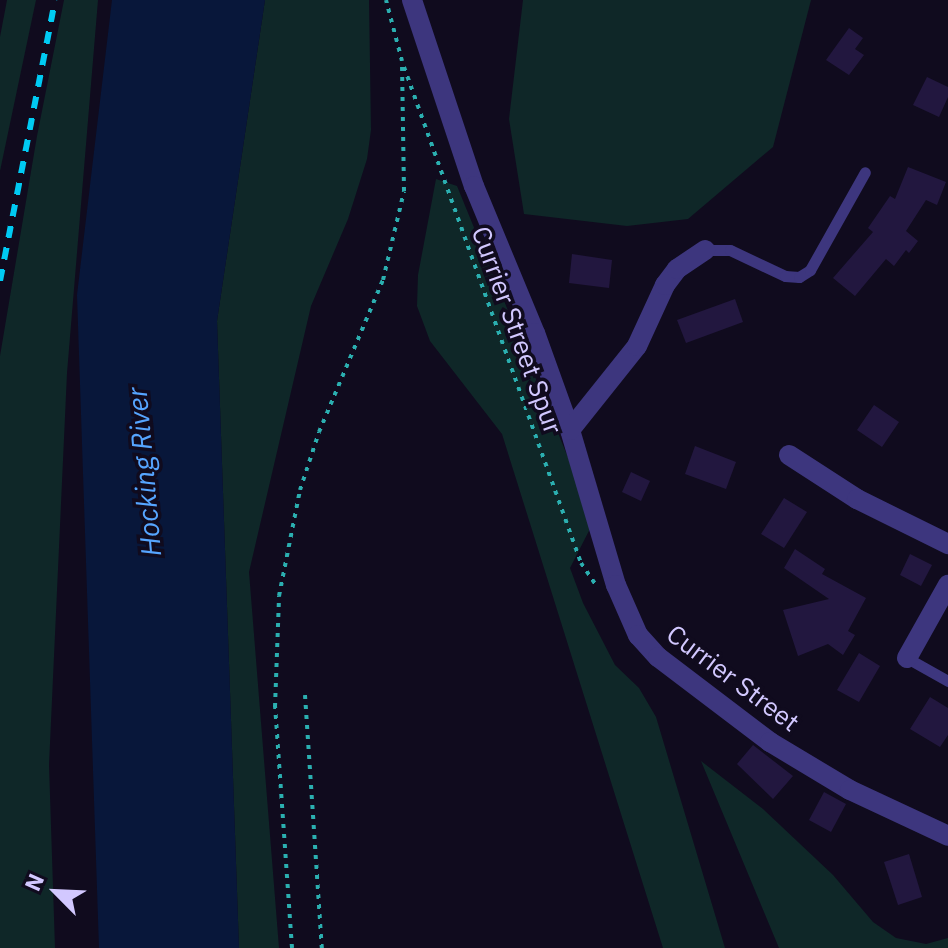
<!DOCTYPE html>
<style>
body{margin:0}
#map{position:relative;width:948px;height:948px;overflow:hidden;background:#100b1e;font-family:"IBM Plex Sans",sans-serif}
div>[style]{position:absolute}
.green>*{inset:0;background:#0f2728}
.water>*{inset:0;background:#08173a}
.building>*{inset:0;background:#22173f}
.path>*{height:4px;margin-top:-2px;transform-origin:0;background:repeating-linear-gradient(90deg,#2bafb0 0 4px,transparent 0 10px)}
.service>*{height:11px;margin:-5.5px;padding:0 5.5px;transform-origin:5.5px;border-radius:5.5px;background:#3d367e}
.minor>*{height:20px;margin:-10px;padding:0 10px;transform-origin:10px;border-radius:10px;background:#3d367e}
.rail>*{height:6px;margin-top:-3px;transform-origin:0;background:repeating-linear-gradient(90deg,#00caf3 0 12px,transparent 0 22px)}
span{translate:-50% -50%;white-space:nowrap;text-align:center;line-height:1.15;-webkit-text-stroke:7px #100b1e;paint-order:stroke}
.street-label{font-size:26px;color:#d2c8ff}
.water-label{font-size:28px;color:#56a5ff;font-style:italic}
.north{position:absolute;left:16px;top:852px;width:80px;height:80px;-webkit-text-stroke:6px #100b1e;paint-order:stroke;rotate:294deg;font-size:22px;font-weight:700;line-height:32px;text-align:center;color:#d2c8ff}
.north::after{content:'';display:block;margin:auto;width:28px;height:36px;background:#d2c8ff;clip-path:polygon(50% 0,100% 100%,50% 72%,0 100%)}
</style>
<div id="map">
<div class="green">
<i style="clip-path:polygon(7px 0,36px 0,0 171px,0 37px)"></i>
<i style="clip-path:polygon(64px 0,98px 0,67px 373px,49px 765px,55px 948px,0 948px,0 356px,37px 136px)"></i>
<i style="clip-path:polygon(265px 0,369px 0,371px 130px,367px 159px,348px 219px,311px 306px,249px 572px,279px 948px,239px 948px,217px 321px)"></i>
<i style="clip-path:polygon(523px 0,811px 0,773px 147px,688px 219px,627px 226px,524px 214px,509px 119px)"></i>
<i style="clip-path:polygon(436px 179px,457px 186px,594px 521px,570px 568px,583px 603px,615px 665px,639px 688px,656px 717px,725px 948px,663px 948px,502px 434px,430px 341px,417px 306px,418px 275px)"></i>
<i style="clip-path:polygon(701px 761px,763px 809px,833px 875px,873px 922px,896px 938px,926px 944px,948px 938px,948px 948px,779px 948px)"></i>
</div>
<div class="water">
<i style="clip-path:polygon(112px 0,265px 0,217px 321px,239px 948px,99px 948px,77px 295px)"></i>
</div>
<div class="building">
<i style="clip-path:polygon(849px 28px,863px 38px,855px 49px,864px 55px,849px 75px,826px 60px)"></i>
<i style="clip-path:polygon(927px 77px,948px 87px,948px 97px,939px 117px,913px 105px)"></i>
<i style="clip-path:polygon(908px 167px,946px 182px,937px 205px,926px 200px,906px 231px,918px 241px,909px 253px,906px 250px,894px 266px,886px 259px,855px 296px,833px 278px,873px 232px,868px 228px,890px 196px,895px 199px)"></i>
<i style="clip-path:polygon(572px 254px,612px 260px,609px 288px,569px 283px)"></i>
<i style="clip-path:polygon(735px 299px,743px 322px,686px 343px,677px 320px)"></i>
<i style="clip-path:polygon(874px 405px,899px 422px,882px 447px,857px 430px)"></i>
<i style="clip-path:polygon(695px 446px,736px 462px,726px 489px,685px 474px)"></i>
<i style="clip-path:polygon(631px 472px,650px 481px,641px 501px,622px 492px)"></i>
<i style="clip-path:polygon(784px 498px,807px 512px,784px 548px,761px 534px)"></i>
<i style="clip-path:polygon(795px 549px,825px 569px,822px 574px,866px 598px,848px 631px,855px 635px,843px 655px,828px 644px,798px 656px,783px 610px,829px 599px,784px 568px)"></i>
<i style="clip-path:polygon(910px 554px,932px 565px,921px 586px,900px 575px)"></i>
<i style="clip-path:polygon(859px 653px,880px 666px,859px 702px,837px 690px)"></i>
<i style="clip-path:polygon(930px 697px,948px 708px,948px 735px,940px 747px,910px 729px)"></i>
<i style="clip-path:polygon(753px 745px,793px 776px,773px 799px,737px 764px)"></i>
<i style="clip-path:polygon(824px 792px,846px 804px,831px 832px,809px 820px)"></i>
<i style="clip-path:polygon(909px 854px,922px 897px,898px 905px,884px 862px)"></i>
</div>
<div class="path">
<i style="left:404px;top:67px;width:527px;rotate:70.36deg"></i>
<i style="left:581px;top:563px;width:25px;rotate:56deg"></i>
<i style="left:305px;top:695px;width:254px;rotate:86.2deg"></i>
<i style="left:292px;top:948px;width:242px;rotate:-94deg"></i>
<i style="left:275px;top:707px;width:111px;rotate:-87.9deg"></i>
<i style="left:279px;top:596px;width:108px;rotate:-78.8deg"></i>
<i style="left:300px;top:490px;width:61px;rotate:-71.9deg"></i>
<i style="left:319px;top:432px;width:165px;rotate:-67.2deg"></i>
<i style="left:383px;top:280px;width:91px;rotate:-76.7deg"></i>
<i style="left:404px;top:191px;width:130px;rotate:-90.9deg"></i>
<i style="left:402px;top:61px;width:63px;rotate:-104.7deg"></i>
</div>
<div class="service">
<i style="left:705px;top:250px;width:25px"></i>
<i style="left:730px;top:250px;width:61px;rotate:25.3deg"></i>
<i style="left:785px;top:276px;width:14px;rotate:4deg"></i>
<i style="left:799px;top:277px;width:13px;rotate:-32deg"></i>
<i style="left:810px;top:270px;width:112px;rotate:-60.7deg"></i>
<i style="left:907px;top:658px;width:47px;rotate:29.3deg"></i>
</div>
<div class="minor">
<i style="left:412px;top:0;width:196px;rotate:71.6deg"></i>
<i style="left:474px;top:186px;width:159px;rotate:67.5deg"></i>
<i style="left:535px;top:333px;width:103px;rotate:70.2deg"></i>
<i style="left:570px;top:430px;width:162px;rotate:73.5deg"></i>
<i style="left:616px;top:585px;width:55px;rotate:66.3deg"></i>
<i style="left:638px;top:635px;width:30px;rotate:48deg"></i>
<i style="left:658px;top:657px;width:141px;rotate:37.2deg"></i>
<i style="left:770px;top:742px;width:93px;rotate:31deg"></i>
<i style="left:850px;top:790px;width:108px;rotate:25.1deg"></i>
<i style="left:570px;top:430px;width:107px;rotate:-51.4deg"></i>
<i style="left:637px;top:346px;width:67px;rotate:-65.3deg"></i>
<i style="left:665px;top:285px;width:20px;rotate:-53deg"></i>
<i style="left:677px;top:269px;width:34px;rotate:-34deg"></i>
<i style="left:789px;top:455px;width:81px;rotate:32.9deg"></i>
<i style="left:857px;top:499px;width:102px;rotate:26.3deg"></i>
<i style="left:907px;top:658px;width:84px;rotate:-60.7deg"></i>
</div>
<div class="rail">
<i style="left:0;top:281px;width:286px;rotate:-78.9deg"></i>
</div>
<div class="street-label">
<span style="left:517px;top:330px;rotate:70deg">Currier Street Spur</span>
<span style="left:733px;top:678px;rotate:37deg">Currier Street</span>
</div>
<div class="water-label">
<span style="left:144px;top:472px;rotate:-95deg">Hocking River</span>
</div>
<div class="north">N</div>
</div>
